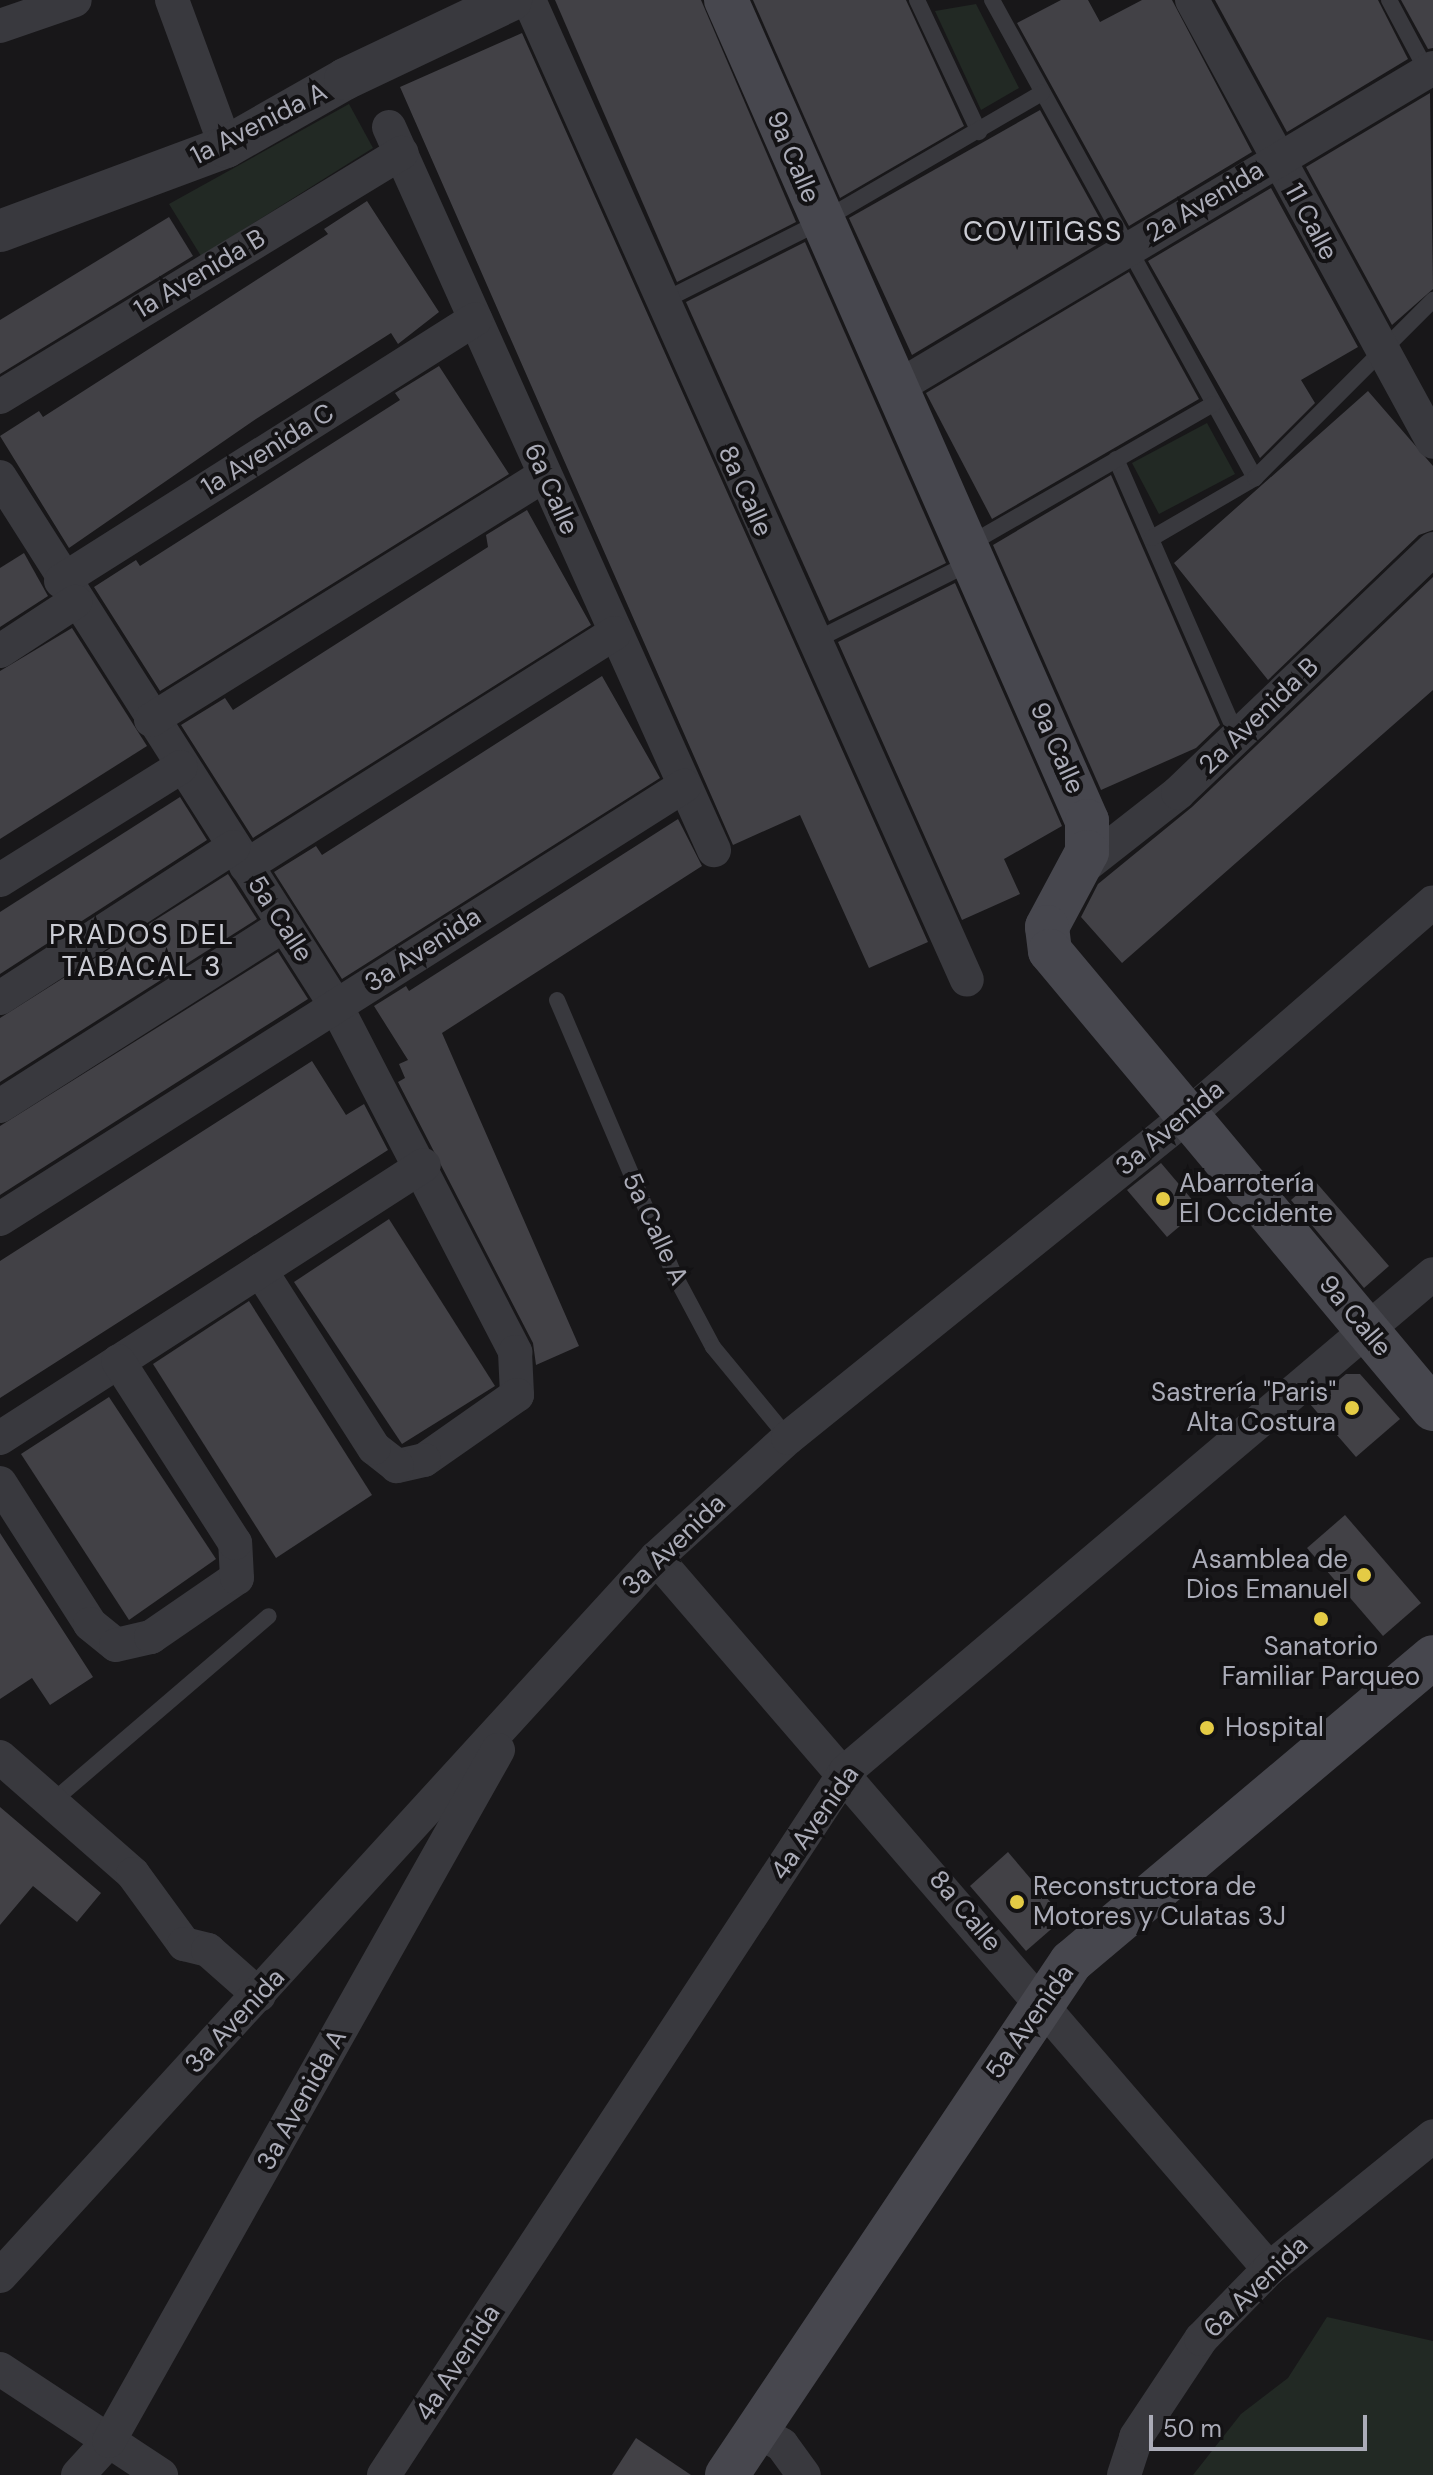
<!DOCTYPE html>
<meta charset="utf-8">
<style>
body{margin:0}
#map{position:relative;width:1433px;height:2475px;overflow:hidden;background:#181719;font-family:"DM Sans",sans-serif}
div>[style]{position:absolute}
.green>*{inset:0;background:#222924}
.building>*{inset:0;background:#424146}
.service>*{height:16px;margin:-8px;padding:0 8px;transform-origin:8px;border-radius:8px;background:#39393e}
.minor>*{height:34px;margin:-17px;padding:0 17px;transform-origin:17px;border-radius:17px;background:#39393e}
.tertiary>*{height:42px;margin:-21px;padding:0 21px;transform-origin:21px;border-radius:21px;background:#39393e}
.secondary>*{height:44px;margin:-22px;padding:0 22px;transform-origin:22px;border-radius:22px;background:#47474e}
.dots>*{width:22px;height:22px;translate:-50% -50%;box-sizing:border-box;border:4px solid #131214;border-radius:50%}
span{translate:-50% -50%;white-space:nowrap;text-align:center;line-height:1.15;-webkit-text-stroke:8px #131214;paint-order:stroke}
.street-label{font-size:26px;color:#abacb8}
.poi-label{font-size:26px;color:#abacb8}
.left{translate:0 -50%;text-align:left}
.right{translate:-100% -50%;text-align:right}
.neighbourhood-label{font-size:28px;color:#cbccd4;letter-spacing:2px}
.scale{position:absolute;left:1149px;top:2415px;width:218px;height:36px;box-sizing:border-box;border:4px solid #abacb8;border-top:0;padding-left:10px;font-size:24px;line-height:28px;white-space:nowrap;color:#abacb8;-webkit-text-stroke:6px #131214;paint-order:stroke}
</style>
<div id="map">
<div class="green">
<i style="clip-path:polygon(976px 4px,1019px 88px,981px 110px,935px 11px)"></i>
<i style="clip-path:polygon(349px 104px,373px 148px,201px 256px,169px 204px)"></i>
<i style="clip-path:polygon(1207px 423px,1235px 474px,1159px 514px,1132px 463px)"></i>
<i style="clip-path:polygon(1327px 2317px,1433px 2341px,1433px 2475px,1193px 2475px,1241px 2414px,1288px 2378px)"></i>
</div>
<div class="building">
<i style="clip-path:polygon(555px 0,701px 0,796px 222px,677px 282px)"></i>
<i style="clip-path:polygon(753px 0,906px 0,964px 126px,840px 198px)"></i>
<i style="clip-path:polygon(1061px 0,1088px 0,1100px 22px,1142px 0,1172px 0,1252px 152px,1129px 226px,1017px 23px)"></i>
<i style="clip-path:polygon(1215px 0,1378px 0,1408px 59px,1287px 132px)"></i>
<i style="clip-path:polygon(1401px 0,1433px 0,1433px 48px,1428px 49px)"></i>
<i style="clip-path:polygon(522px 33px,928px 942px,869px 968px,800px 815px,733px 845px,400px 87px)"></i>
<i style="clip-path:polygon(1430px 93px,1433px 289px,1392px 325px,1306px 167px)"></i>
<i style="clip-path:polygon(1040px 110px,1110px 237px,912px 355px,849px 218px)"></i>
<i style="clip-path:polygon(1271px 188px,1358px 347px,1301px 380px,1315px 403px,1260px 458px,1148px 261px)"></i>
<i style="clip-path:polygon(367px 201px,439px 312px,398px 344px,391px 333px,253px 421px,69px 548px,0 436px,39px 411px,43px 417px,328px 234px,324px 229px)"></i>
<i style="clip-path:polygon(169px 217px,193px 256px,0 374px,0 320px)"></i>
<i style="clip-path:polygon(805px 242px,946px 563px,829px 621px,686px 302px)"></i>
<i style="clip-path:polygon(1129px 272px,1199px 399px,992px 519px,926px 393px)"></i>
<i style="clip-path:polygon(439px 366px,509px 474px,160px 691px,94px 587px,136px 560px,140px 566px,400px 400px,395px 393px)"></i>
<i style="clip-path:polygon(1368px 391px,1433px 466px,1433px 530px,1419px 535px,1268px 680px,1174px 563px)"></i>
<i style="clip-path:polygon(1111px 475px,1220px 725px,1196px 748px,1101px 790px,993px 545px)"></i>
<i style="clip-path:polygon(527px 510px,591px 625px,253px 838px,181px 725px,225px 698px,233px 710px,488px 547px,486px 535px)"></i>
<i style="clip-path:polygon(24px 553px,48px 596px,0 627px,0 568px)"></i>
<i style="clip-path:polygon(1433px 577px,1433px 690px,1122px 963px,1081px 917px,1098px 884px,1192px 807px)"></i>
<i style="clip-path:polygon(955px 583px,1062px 826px,1004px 859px,1020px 894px,962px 920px,838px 642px)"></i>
<i style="clip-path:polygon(72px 628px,147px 746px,0 839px,0 671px)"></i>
<i style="clip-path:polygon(602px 676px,660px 778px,342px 979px,274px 872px,316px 846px,322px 855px)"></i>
<i style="clip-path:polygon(180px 797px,207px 840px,0 974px,0 912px)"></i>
<i style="clip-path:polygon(678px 819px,702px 866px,442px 1033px,579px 1346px,536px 1365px,533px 1343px,398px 1082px,405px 1078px,399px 1064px,408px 1060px,374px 1006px,406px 986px,409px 991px)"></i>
<i style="clip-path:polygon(228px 874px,257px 919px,0 1082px,0 1018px)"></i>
<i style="clip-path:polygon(278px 952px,308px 999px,0 1195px,0 1126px)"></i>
<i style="clip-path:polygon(312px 1061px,346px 1115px,364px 1104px,388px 1150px,0 1398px,0 1261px)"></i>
<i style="clip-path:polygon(1161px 1163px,1200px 1209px,1167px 1237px,1127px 1190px)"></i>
<i style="clip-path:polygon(1314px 1180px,1389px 1266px,1364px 1288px,1291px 1200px)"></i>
<i style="clip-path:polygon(389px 1219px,495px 1386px,402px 1444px,294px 1282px)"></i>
<i style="clip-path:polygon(249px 1301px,372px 1495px,276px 1558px,153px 1364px)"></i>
<i style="clip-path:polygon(1346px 1374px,1360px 1374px,1400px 1419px,1356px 1457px,1310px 1404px)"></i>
<i style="clip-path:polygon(109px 1397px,216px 1559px,129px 1620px,21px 1454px)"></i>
<i style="clip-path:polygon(1345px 1515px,1421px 1603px,1383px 1636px,1307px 1548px)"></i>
<i style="clip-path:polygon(0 1533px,93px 1677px,50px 1705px,32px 1678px,0 1699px)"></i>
<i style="clip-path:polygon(0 1807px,101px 1893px,77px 1922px,33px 1886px,0 1925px)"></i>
<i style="clip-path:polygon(1008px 1852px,1064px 1918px,1026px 1951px,970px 1886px)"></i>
<i style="clip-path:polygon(636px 2438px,691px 2475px,612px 2475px)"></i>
</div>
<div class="service">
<i style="left:917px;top:0;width:146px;rotate:64.8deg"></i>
<i style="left:992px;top:0;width:546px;rotate:61.18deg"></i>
<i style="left:1389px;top:0;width:83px;rotate:61.9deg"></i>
<i style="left:661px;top:302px;width:178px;rotate:-26.7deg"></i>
<i style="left:820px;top:222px;width:257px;rotate:-30.2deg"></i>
<i style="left:1116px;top:459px;width:305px;rotate:66.4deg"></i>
<i style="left:1152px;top:538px;width:119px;rotate:-30.2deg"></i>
<i style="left:1255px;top:478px;width:252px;rotate:-45deg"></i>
<i style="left:968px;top:545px;width:283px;rotate:-29.9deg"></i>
<i style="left:814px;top:641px;width:177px;rotate:-26.6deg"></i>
<i style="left:557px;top:1000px;width:296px;rotate:66.9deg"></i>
<i style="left:673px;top:1272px;width:85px;rotate:61.9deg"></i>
<i style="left:713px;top:1347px;width:118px;rotate:50.5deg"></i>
<i style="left:53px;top:1801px;width:284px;rotate:-40.6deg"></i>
</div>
<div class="minor">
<i style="left:172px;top:0;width:157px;rotate:69.8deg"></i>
<i style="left:529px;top:0;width:1073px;rotate:65.92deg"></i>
<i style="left:1192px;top:0;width:503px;rotate:61.4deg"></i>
<i style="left:0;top:26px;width:79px;rotate:-19.1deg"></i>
<i style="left:389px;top:127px;width:793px;rotate:65.8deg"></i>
<i style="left:896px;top:388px;width:625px;rotate:-30.79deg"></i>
<i style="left:0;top:397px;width:470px;rotate:-31.3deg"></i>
<i style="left:0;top:477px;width:627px;rotate:57.58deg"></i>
<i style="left:336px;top:1006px;width:390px;rotate:62.6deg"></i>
<i style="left:515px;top:1352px;width:43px;rotate:87.3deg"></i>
<i style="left:517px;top:1395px;width:113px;rotate:145deg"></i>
<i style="left:424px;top:1460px;width:28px;rotate:167deg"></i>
<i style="left:397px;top:1466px;width:29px;rotate:-142deg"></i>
<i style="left:374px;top:1448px;width:211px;rotate:-122.6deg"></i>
<i style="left:61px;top:581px;width:490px;rotate:-32.3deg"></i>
<i style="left:0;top:651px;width:90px;rotate:-33.2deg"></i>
<i style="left:151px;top:720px;width:464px;rotate:-31.9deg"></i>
<i style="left:246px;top:866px;width:436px;rotate:-32.3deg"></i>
<i style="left:1076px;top:873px;width:130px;rotate:-38.1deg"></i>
<i style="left:1178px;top:793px;width:353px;rotate:-43.7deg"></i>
<i style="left:0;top:880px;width:213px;rotate:-32deg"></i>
<i style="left:0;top:998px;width:278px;rotate:-32.9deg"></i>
<i style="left:0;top:1106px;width:337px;rotate:-32.5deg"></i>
<i style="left:0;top:1219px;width:810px;rotate:-32.34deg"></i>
<i style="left:0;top:1438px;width:504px;rotate:-32.78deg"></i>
<i style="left:0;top:1483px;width:167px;rotate:57.4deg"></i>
<i style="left:90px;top:1624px;width:33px;rotate:39deg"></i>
<i style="left:116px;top:1645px;width:36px;rotate:-13deg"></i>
<i style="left:151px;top:1637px;width:104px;rotate:-34.5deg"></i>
<i style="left:237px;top:1578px;width:35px;rotate:-93deg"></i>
<i style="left:235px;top:1543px;width:216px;rotate:-122.7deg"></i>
<i style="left:656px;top:1558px;width:939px;rotate:49.23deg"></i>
<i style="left:0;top:1757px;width:177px;rotate:41.3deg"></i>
<i style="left:133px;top:1874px;width:87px;rotate:53.9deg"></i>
<i style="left:184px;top:1944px;width:25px;rotate:14deg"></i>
<i style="left:208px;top:1950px;width:68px;rotate:41.4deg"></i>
<i style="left:0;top:2276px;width:973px;rotate:-47.58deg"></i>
<i style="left:656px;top:1558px;width:178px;rotate:-42.3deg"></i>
<i style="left:788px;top:1438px;width:511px;rotate:-38.89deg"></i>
<i style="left:1186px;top:1117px;width:327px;rotate:-41deg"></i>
<i style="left:0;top:2369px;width:193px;rotate:33.4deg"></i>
<i style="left:759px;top:2432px;width:26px;rotate:29deg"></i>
<i style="left:782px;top:2445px;width:37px;rotate:54deg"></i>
<i style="left:78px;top:2475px;width:46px;rotate:-47.6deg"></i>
<i style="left:109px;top:2441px;width:793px;rotate:-60.62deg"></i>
<i style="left:384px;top:2475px;width:842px;rotate:-56.73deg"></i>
<i style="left:846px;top:1771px;width:769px;rotate:-40.25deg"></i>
<i style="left:1124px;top:2475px;width:40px;rotate:-72deg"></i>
<i style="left:1136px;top:2437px;width:118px;rotate:-56.4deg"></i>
<i style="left:1201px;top:2339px;width:98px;rotate:-45.8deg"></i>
<i style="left:1269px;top:2269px;width:211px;rotate:-39deg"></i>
</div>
<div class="tertiary">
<i style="left:0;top:231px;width:241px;rotate:-20.4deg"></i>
<i style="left:226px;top:147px;width:137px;rotate:-29.7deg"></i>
<i style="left:345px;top:79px;width:184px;rotate:-25.4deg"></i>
</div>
<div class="secondary">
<i style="left:726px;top:0;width:897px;rotate:66.26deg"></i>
<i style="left:1087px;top:821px;width:31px;rotate:90deg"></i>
<i style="left:1087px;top:852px;width:85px;rotate:118.1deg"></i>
<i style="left:1047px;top:927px;width:24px;rotate:83deg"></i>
<i style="left:1050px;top:951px;width:597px;rotate:50.1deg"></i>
<i style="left:727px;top:2475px;width:618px;rotate:-56.16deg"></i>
<i style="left:1071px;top:1962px;width:473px;rotate:-40.1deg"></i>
</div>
<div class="dots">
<i style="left:1163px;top:1199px;background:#e4cb45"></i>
<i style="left:1352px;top:1408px;background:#e4cb45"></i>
<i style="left:1364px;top:1575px;background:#e4cb45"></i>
<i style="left:1321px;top:1619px;background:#e4cb45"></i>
<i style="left:1207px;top:1728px;background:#e4cb45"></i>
<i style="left:1017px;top:1902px;background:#e4cb45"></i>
</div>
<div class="street-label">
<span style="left:259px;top:124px;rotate:-27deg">1a Avenida A</span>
<span style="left:793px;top:157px;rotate:67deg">9a Calle</span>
<span style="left:1205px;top:202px;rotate:-31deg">2a Avenida</span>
<span style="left:1311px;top:222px;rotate:62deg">11 Calle</span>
<span style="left:200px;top:274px;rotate:-31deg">1a Avenida B</span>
<span style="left:268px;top:450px;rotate:-32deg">1a Avenida C</span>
<span style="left:551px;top:489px;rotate:66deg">6a Calle</span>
<span style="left:745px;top:491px;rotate:66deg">8a Calle</span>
<span style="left:1259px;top:716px;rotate:-44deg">2a Avenida B</span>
<span style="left:1057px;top:748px;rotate:66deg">9a Calle</span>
<span style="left:280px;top:919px;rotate:57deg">5a Calle</span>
<span style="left:423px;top:950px;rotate:-33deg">3a Avenida</span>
<span style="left:1170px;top:1128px;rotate:-40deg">3a Avenida</span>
<span style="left:655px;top:1229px;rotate:65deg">5a Calle A</span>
<span style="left:1355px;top:1316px;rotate:50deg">9a Calle</span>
<span style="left:674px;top:1545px;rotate:-44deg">3a Avenida</span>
<span style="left:815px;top:1823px;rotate:-55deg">4a Avenida</span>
<span style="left:965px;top:1911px;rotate:50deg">8a Calle</span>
<span style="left:235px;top:2021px;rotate:-47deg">3a Avenida</span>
<span style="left:1030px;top:2022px;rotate:-55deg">5a Avenida</span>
<span style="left:302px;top:2100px;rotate:-61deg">3a Avenida A</span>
<span style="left:1256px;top:2287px;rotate:-44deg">6a Avenida</span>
<span style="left:458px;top:2363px;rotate:-57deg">4a Avenida</span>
</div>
<div class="poi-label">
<span class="left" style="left:1179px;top:1199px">Abarrotería<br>El Occidente</span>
<span class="right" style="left:1336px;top:1408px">Sastrería "Paris"<br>Alta Costura</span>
<span class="right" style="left:1348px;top:1575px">Asamblea de<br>Dios Emanuel</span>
<span style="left:1321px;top:1662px">Sanatorio<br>Familiar Parqueo</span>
<span class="left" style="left:1225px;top:1728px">Hospital</span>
<span class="left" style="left:1033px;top:1902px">Reconstructora de<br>Motores y Culatas 3J</span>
</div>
<div class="neighbourhood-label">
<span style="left:1043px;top:232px">COVITIGSS</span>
<span style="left:142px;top:951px">PRADOS DEL<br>TABACAL 3</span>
</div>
<div class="scale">50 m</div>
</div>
